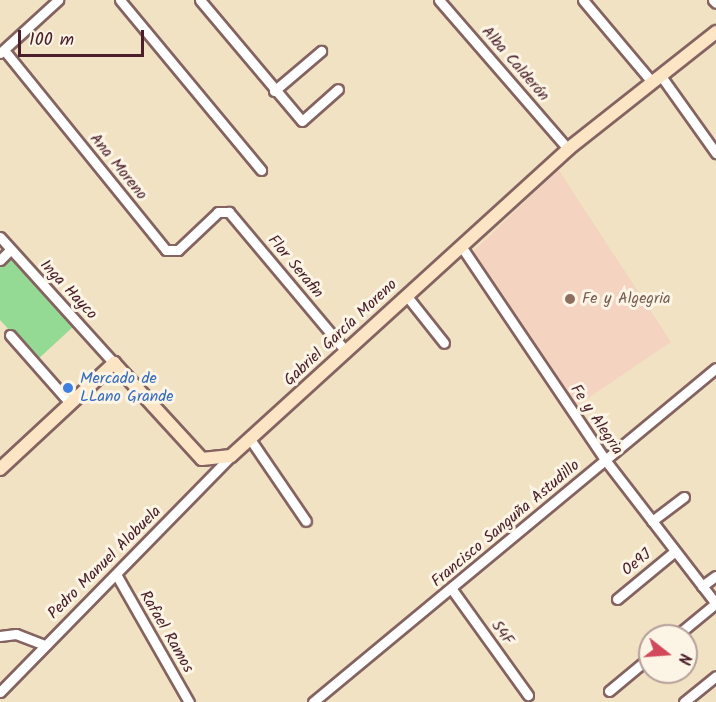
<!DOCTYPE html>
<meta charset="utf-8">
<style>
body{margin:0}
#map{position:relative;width:716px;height:702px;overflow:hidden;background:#f1e2c4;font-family:Kalam,sans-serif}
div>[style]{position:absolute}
.built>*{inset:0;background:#f4d3c0}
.green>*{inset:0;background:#95da94}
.roads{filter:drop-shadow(2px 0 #846361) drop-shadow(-2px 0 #846361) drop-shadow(0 2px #846361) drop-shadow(0 -2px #846361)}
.street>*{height:9px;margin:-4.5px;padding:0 4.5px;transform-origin:4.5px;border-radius:4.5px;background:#fff}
.secondary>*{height:12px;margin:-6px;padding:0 6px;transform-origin:6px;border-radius:6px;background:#fce5c4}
.dots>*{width:16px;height:16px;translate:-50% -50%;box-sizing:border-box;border:3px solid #fcf5e5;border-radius:50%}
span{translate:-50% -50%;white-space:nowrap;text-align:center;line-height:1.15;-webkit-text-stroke:6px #fcf5e5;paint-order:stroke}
.street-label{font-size:16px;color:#4a1f2b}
.education-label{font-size:16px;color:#785e54}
.left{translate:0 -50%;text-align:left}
.shop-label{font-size:16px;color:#366cbe}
.north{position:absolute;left:638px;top:624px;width:60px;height:60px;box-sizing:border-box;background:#fcf5e5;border:2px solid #b59f9b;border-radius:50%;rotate:107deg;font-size:16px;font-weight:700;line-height:24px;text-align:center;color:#4a1f2b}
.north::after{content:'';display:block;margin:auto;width:21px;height:27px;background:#d1495b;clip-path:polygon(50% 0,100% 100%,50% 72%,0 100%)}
.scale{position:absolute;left:18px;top:30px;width:126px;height:27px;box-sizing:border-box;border:3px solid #4a1f2b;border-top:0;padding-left:8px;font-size:18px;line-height:21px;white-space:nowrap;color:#4a1f2b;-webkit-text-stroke:4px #fcf5e5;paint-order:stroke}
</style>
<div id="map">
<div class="built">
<i style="clip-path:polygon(558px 169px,671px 342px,572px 409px,468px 257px)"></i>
</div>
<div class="green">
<i style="clip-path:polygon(10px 256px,74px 326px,37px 360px,0 320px,0 265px)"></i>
</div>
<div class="roads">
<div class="street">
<i style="left:120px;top:0;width:221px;rotate:50.3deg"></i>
<i style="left:200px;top:0;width:158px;rotate:49.9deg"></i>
<i style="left:302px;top:121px;width:48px;rotate:-41.6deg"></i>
<i style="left:439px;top:0;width:197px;rotate:49.1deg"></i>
<i style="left:583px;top:0;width:107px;rotate:49.9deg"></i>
<i style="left:713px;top:0;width:4px;rotate:45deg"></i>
<i style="left:4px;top:50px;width:257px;rotate:51deg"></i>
<i style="left:166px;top:250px;width:12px"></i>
<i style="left:178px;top:250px;width:55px;rotate:-43.5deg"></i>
<i style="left:218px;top:212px;width:11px"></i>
<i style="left:229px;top:212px;width:180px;rotate:50deg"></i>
<i style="left:0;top:53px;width:79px;rotate:-42.4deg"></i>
<i style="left:661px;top:76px;width:95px;rotate:54.5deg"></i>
<i style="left:274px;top:91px;width:62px;rotate:-40.4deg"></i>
<i style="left:0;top:237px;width:170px;rotate:47.9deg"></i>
<i style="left:461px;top:246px;width:259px;rotate:56deg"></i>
<i style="left:606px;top:461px;width:180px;rotate:52.4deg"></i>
<i style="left:0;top:260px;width:14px;rotate:-45deg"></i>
<i style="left:406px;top:295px;width:61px;rotate:51.6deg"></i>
<i style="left:10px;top:335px;width:89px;rotate:48.6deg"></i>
<i style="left:250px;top:439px;width:99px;rotate:55.7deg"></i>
<i style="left:652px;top:521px;width:40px;rotate:-37deg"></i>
<i style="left:117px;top:576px;width:145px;rotate:60.3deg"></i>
<i style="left:702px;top:586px;width:17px;rotate:-36deg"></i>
<i style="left:451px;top:588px;width:132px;rotate:54.3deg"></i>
<i style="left:617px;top:599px;width:75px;rotate:-39.6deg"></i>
<i style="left:0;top:636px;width:16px;rotate:-7deg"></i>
<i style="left:16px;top:634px;width:31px;rotate:21deg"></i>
<i style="left:676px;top:636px;width:52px;rotate:-39.5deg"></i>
<i style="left:609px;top:691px;width:53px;rotate:-39.7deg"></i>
<i style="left:0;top:692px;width:330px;rotate:-45.6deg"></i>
<i style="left:313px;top:702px;width:523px;rotate:-39.65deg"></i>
<i style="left:684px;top:702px;width:41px;rotate:-39.1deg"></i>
</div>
<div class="secondary">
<i style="left:0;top:469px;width:156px;rotate:-42.9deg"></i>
<i style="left:114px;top:363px;width:130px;rotate:47.5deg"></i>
<i style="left:202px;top:459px;width:29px;rotate:-6deg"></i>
<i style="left:231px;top:456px;width:456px;rotate:-42.3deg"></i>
<i style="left:568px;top:149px;width:189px;rotate:-38.3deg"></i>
</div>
</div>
<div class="dots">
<i style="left:570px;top:299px;background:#8d6e63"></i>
<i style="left:68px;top:388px;background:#3f7fe0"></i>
</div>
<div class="street-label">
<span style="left:515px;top:64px;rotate:49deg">Alba Calderón</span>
<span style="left:118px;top:167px;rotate:51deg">Ana Moreno</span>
<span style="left:295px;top:267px;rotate:50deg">Flor Serafin</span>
<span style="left:68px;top:290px;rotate:47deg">Inga Hayco</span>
<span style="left:341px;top:333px;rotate:-43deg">Gabriel García Moreno</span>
<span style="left:596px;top:420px;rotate:56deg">Fe y Alegria</span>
<span style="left:506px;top:524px;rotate:-40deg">Francisco Sanguña Astudillo</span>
<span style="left:105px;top:563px;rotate:-45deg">Pedro Manuel Alobuela</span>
<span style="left:637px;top:563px;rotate:-39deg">Oe9J</span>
<span style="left:166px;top:632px;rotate:60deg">Rafael Ramos</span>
<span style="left:502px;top:633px;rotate:54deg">S4F</span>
</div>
<div class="education-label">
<span class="left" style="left:582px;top:299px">Fe y Algegria</span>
</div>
<div class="shop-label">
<span class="left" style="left:80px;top:388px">Mercado de<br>LLano Grande</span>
</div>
<div class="north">N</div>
<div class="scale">100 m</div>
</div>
